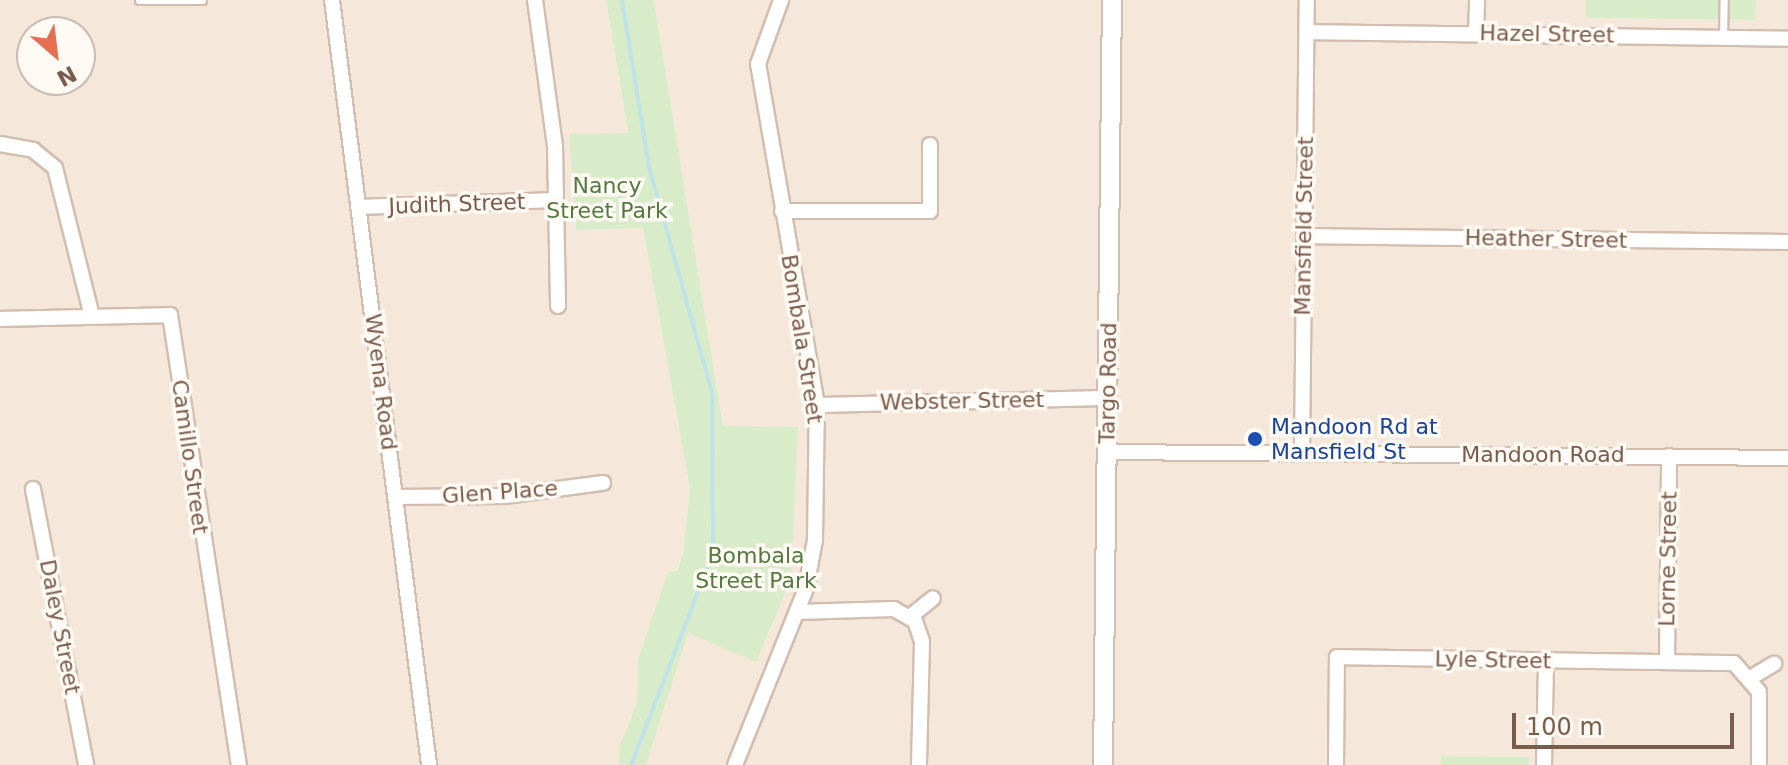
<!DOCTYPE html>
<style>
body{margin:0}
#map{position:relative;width:1788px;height:765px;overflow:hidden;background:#fdf6ec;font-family:"DejaVu Sans",sans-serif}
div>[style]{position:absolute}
.residential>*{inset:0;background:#f5e8da}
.green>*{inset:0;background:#d8ecc9}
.stream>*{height:4px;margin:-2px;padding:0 2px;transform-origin:2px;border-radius:2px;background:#bfe3e8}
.roads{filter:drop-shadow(2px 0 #d1beb0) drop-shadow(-2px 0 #d1beb0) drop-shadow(0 2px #d1beb0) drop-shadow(0 -2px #d1beb0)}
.service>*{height:7px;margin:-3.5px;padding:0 3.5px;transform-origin:3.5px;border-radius:3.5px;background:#fff}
.minor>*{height:14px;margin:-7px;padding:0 7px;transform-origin:7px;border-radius:7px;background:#fff}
.tertiary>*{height:18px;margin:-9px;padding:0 9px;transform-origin:9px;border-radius:9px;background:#fff}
.dots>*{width:22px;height:22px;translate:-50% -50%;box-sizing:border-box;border:4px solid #fffaf3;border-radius:50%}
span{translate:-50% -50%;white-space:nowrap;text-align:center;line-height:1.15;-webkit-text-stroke:7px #fffaf3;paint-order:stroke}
.street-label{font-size:22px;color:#7a5c4d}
.park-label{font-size:22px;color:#537a41}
.transit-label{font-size:22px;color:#164399}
.left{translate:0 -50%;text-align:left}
.north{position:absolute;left:16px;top:16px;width:80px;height:80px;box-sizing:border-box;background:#fffaf3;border:2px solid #cabbb1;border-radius:50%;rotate:152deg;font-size:22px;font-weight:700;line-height:32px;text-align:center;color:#7a5c4d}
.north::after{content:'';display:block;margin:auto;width:28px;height:36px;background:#e76f51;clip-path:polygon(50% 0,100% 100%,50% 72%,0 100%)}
.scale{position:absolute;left:1512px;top:713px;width:222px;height:36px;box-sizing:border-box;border:4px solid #7a5c4d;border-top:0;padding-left:10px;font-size:24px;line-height:28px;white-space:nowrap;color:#7a5c4d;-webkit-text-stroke:6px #fffaf3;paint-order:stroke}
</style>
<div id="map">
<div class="residential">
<i style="clip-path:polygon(evenodd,0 0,606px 0,628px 134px,570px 135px,576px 230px,643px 228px,690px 489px,683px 554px,638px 659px,637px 703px,619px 765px,0 765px,0 0,32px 32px,80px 32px,80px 80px,32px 80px,32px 32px)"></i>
<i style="clip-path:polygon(654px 0,1586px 0,1587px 18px,1755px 20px,1756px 0,1788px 0,1788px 765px,1529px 765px,1528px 757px,1441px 756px,1441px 765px,646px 765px,688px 632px,723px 426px)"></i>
</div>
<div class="green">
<i style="clip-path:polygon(606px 0,654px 0,723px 426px,798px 427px,791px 579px,756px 662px,688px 633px,646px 765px,619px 765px,619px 748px,637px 703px,638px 659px,668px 572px,677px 571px,683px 554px,690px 489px,643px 228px,576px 230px,569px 134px,628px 133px)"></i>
<i style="clip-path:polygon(1586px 0,1756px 0,1755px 20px,1586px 18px)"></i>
<i style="clip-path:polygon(1441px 756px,1529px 757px,1529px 765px,1441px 765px)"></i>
</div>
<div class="stream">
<i style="left:622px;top:0;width:169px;rotate:80.8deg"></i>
<i style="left:649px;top:167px;width:234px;rotate:74.4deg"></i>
<i style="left:712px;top:392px;width:161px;rotate:89.6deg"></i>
<i style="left:713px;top:553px;width:227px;rotate:111.1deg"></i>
</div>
<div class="roads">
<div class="service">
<i style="left:139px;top:0;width:63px"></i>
<i style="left:1723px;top:39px;width:39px;rotate:-89deg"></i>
</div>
<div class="minor">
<i style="left:332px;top:0;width:771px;rotate:82.77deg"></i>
<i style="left:535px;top:0;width:147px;rotate:82.2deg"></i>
<i style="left:555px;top:146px;width:160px;rotate:88.9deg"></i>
<i style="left:1307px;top:32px;width:481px;rotate:0.8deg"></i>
<i style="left:1476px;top:32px;width:32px;rotate:-88deg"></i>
<i style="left:0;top:144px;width:34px;rotate:10deg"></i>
<i style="left:33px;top:150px;width:28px;rotate:39deg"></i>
<i style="left:55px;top:168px;width:153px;rotate:76deg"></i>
<i style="left:358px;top:207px;width:198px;rotate:-2deg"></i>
<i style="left:782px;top:211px;width:148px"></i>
<i style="left:930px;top:211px;width:66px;rotate:-90deg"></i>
<i style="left:1304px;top:236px;width:484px;rotate:0.7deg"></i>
<i style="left:0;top:319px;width:170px;rotate:-1.3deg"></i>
<i style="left:170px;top:315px;width:455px;rotate:81.3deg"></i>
<i style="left:817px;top:405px;width:290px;rotate:-1.4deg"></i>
<i style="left:1107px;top:452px;width:681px;rotate:0.5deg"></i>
<i style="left:1302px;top:453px;width:453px;rotate:-89.4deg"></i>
<i style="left:33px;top:489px;width:281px;rotate:79.1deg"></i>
<i style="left:395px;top:497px;width:110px;rotate:-0.5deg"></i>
<i style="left:505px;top:496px;width:99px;rotate:-7.6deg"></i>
<i style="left:797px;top:612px;width:97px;rotate:-1.8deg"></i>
<i style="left:894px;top:609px;width:24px;rotate:30deg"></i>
<i style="left:915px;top:621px;width:21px;rotate:71deg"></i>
<i style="left:922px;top:641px;width:124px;rotate:91.4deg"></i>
<i style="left:911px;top:616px;width:28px;rotate:-39deg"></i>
<i style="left:1667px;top:661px;width:205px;rotate:-89.4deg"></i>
<i style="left:1752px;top:677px;width:26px;rotate:-31deg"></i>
<i style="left:735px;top:765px;width:191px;rotate:-68.1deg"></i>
<i style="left:806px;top:588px;width:49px;rotate:-79.4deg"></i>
<i style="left:815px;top:540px;width:135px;rotate:-89.2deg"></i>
<i style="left:817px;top:405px;width:346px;rotate:-99.8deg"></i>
<i style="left:758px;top:64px;width:68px;rotate:-70.2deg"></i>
<i style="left:1336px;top:765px;width:108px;rotate:-89.5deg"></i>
<i style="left:1337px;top:657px;width:397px;rotate:0.9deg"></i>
<i style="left:1734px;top:663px;width:38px;rotate:49deg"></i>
<i style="left:1759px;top:692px;width:73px;rotate:90deg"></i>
<i style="left:1544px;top:765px;width:104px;rotate:-88.9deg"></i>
</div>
<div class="tertiary">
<i style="left:1103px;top:765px;width:765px;rotate:-89.33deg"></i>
</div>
</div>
<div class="dots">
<i style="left:1255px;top:439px;background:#1a4fb4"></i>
</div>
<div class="street-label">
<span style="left:1547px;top:34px;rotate:1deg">Hazel Street</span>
<span style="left:457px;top:204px;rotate:-2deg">Judith Street</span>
<span style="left:1304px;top:226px;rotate:-89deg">Mansfield Street</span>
<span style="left:1546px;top:239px;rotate:1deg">Heather Street</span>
<span style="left:802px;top:339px;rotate:81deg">Bombala Street</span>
<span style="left:381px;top:382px;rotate:83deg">Wyena Road</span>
<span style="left:1108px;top:383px;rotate:-89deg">Targo Road</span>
<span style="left:962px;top:401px;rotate:-1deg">Webster Street</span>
<span style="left:1543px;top:455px">Mandoon Road</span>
<span style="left:190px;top:457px;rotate:82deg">Camillo Street</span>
<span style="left:500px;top:492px;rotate:-4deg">Glen Place</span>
<span style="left:1668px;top:559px;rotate:-89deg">Lorne Street</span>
<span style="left:60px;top:627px;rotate:79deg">Daley Street</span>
<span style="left:1493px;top:660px;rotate:1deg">Lyle Street</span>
</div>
<div class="park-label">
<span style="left:607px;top:198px">Nancy<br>Street Park</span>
<span style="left:756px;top:568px">Bombala<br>Street Park</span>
</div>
<div class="transit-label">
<span class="left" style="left:1271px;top:439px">Mandoon Rd at<br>Mansfield St</span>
</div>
<div class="north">N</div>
<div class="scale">100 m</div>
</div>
